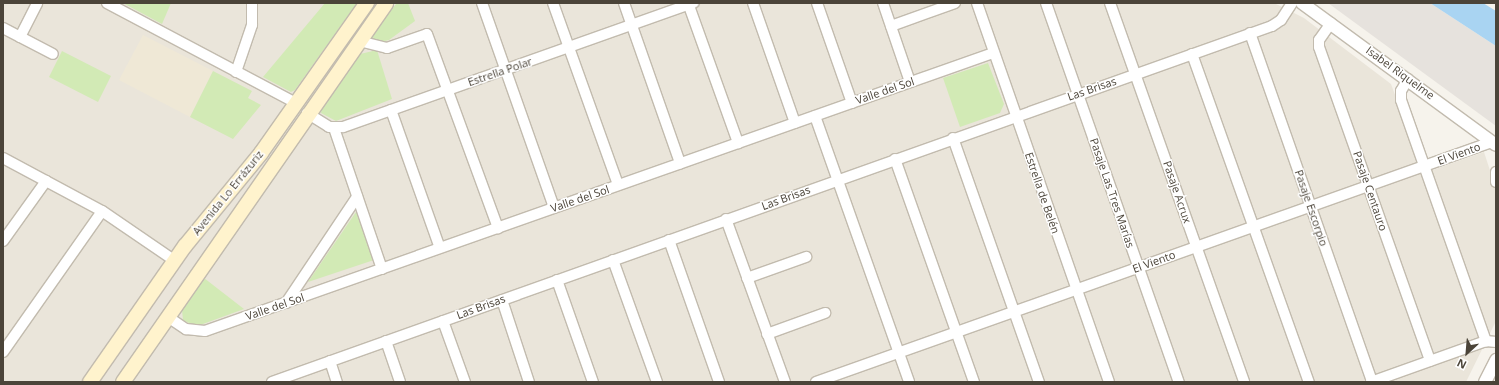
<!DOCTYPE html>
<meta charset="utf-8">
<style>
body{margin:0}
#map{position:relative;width:1499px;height:385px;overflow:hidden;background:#f6f3ec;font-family:"Open Sans",sans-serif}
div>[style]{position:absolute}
.residential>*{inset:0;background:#eae5da}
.industrial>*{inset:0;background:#e6e2dd}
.education>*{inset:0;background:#efe8d6}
.green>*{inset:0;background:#d2eab5}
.water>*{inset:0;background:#a9d4f2}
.roads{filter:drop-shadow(1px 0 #c2bbae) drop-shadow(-1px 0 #c2bbae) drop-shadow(0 1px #c2bbae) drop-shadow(0 -1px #c2bbae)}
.minor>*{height:10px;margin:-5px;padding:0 5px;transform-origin:5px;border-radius:5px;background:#fff}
.tertiary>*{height:12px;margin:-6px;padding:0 6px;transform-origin:6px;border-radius:6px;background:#fff}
.secondary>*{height:14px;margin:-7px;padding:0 7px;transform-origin:7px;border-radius:7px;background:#fff3cd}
span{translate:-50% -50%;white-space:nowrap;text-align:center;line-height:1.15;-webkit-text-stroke:3px #fff;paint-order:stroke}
.street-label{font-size:11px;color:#4b4439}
.frame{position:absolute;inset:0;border:4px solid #4b4439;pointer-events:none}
.north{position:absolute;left:1447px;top:333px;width:40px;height:40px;-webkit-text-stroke:3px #fff;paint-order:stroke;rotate:206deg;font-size:11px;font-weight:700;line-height:16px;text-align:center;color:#4b4439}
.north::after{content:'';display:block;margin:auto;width:14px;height:18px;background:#4b4439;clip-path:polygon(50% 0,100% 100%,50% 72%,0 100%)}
</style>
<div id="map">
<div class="residential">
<i style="clip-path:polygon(3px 3px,1274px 3px,1304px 18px,1391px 84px,1424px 173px,1484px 152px,1496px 189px,1496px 321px,1466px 382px,3px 382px)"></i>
</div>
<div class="industrial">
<i style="clip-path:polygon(1328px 3px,1430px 3px,1496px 46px,1496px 126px)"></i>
</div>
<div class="education">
<i style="clip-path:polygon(143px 35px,213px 71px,190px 117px,119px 80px)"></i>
</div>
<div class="green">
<i style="clip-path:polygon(123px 3px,171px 3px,162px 24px)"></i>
<i style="clip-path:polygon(325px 3px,357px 3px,295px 90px,291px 92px,263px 77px)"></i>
<i style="clip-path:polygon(397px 3px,408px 3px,415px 21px,389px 40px,377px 43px,367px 39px)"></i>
<i style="clip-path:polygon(377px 50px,392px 99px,336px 121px,321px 113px,322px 105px,356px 55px)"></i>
<i style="clip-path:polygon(62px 51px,111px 76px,98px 102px,49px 77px)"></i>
<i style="clip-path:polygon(988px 63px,1004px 104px,1000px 113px,960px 127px,943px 78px)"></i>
<i style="clip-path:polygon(213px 71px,252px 91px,248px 98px,261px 105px,233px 139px,190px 117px)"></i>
<i style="clip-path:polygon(356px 212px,374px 260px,308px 282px)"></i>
<i style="clip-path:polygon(204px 278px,244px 309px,203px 324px,195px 326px,183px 320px,182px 310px)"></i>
</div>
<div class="water">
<i style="clip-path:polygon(1430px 3px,1483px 3px,1496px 11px,1496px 46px)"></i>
</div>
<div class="roads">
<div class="minor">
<i style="left:107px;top:3px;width:214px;rotate:27.9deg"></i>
<i style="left:482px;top:3px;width:217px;rotate:70.6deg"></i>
<i style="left:553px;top:3px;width:193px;rotate:70.3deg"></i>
<i style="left:624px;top:3px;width:170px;rotate:70.7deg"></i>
<i style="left:688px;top:3px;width:149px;rotate:70.3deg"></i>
<i style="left:753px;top:3px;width:127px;rotate:70.7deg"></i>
<i style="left:817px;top:3px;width:106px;rotate:70.7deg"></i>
<i style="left:883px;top:3px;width:83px;rotate:71.1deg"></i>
<i style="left:977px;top:3px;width:401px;rotate:70.8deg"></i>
<i style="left:1046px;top:3px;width:402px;rotate:70.7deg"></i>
<i style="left:1110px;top:3px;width:402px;rotate:70.5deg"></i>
<i style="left:1331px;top:23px;width:21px;rotate:125deg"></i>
<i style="left:1319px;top:40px;width:7px;rotate:90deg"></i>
<i style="left:1319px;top:47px;width:333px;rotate:70.5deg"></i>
<i style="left:891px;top:26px;width:68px;rotate:-19.8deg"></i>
<i style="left:3px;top:28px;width:56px;rotate:27.5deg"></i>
<i style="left:1250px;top:33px;width:370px;rotate:70.7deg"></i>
<i style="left:20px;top:37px;width:38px;rotate:-63deg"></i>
<i style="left:359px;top:41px;width:29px;rotate:14deg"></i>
<i style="left:387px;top:48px;width:42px;rotate:-19.3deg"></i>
<i style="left:427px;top:34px;width:207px;rotate:69.9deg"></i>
<i style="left:1192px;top:54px;width:348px;rotate:70.4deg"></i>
<i style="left:236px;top:72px;width:50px;rotate:-71.2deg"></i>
<i style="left:252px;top:25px;width:22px;rotate:-90deg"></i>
<i style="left:1408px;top:79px;width:14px;rotate:120deg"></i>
<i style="left:1401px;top:91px;width:9px;rotate:90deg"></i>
<i style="left:1401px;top:100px;width:256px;rotate:70.6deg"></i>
<i style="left:391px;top:110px;width:146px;rotate:70.5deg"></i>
<i style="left:307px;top:113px;width:26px;rotate:32deg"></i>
<i style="left:329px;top:127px;width:14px"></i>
<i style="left:343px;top:127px;width:372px;rotate:-19.5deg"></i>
<i style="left:815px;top:116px;width:282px;rotate:70.5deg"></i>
<i style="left:334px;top:128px;width:149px;rotate:71.2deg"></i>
<i style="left:953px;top:138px;width:259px;rotate:70.6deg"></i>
<i style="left:3px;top:158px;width:112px;rotate:28.2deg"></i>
<i style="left:102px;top:211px;width:88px;rotate:34.4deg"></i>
<i style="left:895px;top:159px;width:237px;rotate:70.5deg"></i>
<i style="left:1496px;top:172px;width:10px;rotate:90deg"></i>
<i style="left:726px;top:219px;width:173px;rotate:70.1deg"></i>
<i style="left:669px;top:240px;width:151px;rotate:70.6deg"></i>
<i style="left:3px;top:241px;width:74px;rotate:-54.4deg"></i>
<i style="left:613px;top:260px;width:130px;rotate:70.2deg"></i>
<i style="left:747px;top:278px;width:63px;rotate:-19.6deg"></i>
<i style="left:557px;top:280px;width:108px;rotate:70.6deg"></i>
<i style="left:502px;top:300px;width:86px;rotate:71.8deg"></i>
<i style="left:286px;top:303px;width:128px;rotate:-56.2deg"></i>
<i style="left:168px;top:317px;width:22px;rotate:34deg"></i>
<i style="left:186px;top:329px;width:19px;rotate:6deg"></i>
<i style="left:205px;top:331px;width:836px;rotate:-19.43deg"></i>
<i style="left:443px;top:321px;width:65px;rotate:70.2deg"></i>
<i style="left:767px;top:334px;width:62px;rotate:-19.9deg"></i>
<i style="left:386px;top:341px;width:43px;rotate:71.1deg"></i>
<i style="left:3px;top:352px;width:172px;rotate:-54.9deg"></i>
<i style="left:330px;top:361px;width:22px;rotate:72deg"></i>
<i style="left:272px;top:382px;width:1061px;rotate:-19.6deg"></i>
<i style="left:1272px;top:26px;width:11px;rotate:-34deg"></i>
<i style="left:1281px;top:20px;width:20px;rotate:-57deg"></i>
<i style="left:816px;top:382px;width:717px;rotate:-19.55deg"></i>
<i style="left:1371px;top:382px;width:122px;rotate:-19.6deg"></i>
<i style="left:1486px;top:341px;width:10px;rotate:6deg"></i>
</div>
<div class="tertiary">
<i style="left:1302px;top:3px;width:240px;rotate:36.2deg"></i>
<i style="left:1485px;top:382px;width:25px;rotate:-63deg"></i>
</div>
<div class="secondary">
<i style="left:90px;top:382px;width:166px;rotate:-55.1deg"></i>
<i style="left:185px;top:246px;width:120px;rotate:-50.7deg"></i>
<i style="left:261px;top:153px;width:184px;rotate:-54.8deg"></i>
<i style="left:123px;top:382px;width:461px;rotate:-55.2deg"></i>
</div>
</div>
<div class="street-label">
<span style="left:500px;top:72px;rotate:-19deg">Estrella Polar</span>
<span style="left:1400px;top:73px;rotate:36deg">Isabel Riquelme</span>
<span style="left:1092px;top:89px;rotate:-19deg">Las Brisas</span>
<span style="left:885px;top:91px;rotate:-19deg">Valle del Sol</span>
<span style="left:1459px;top:154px;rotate:-20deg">El Viento</span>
<span style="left:1370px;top:191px;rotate:71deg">Pasaje Centauro</span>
<span style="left:1177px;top:192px;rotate:71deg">Pasaje Acrux</span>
<span style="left:228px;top:193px;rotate:-51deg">Avenida Lo Errázuriz</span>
<span style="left:1042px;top:193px;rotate:71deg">Estrella de Belén</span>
<span style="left:1112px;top:193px;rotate:71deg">Pasaje Las Tres Marías</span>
<span style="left:786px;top:198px;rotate:-20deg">Las Brisas</span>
<span style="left:580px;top:199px;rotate:-19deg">Valle del Sol</span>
<span style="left:1311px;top:208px;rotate:71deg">Pasaje Escorpio</span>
<span style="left:1154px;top:262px;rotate:-20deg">El Viento</span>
<span style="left:275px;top:307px;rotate:-19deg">Valle del Sol</span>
<span style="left:481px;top:307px;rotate:-20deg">Las Brisas</span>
</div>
<div class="frame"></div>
<div class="north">N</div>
</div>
